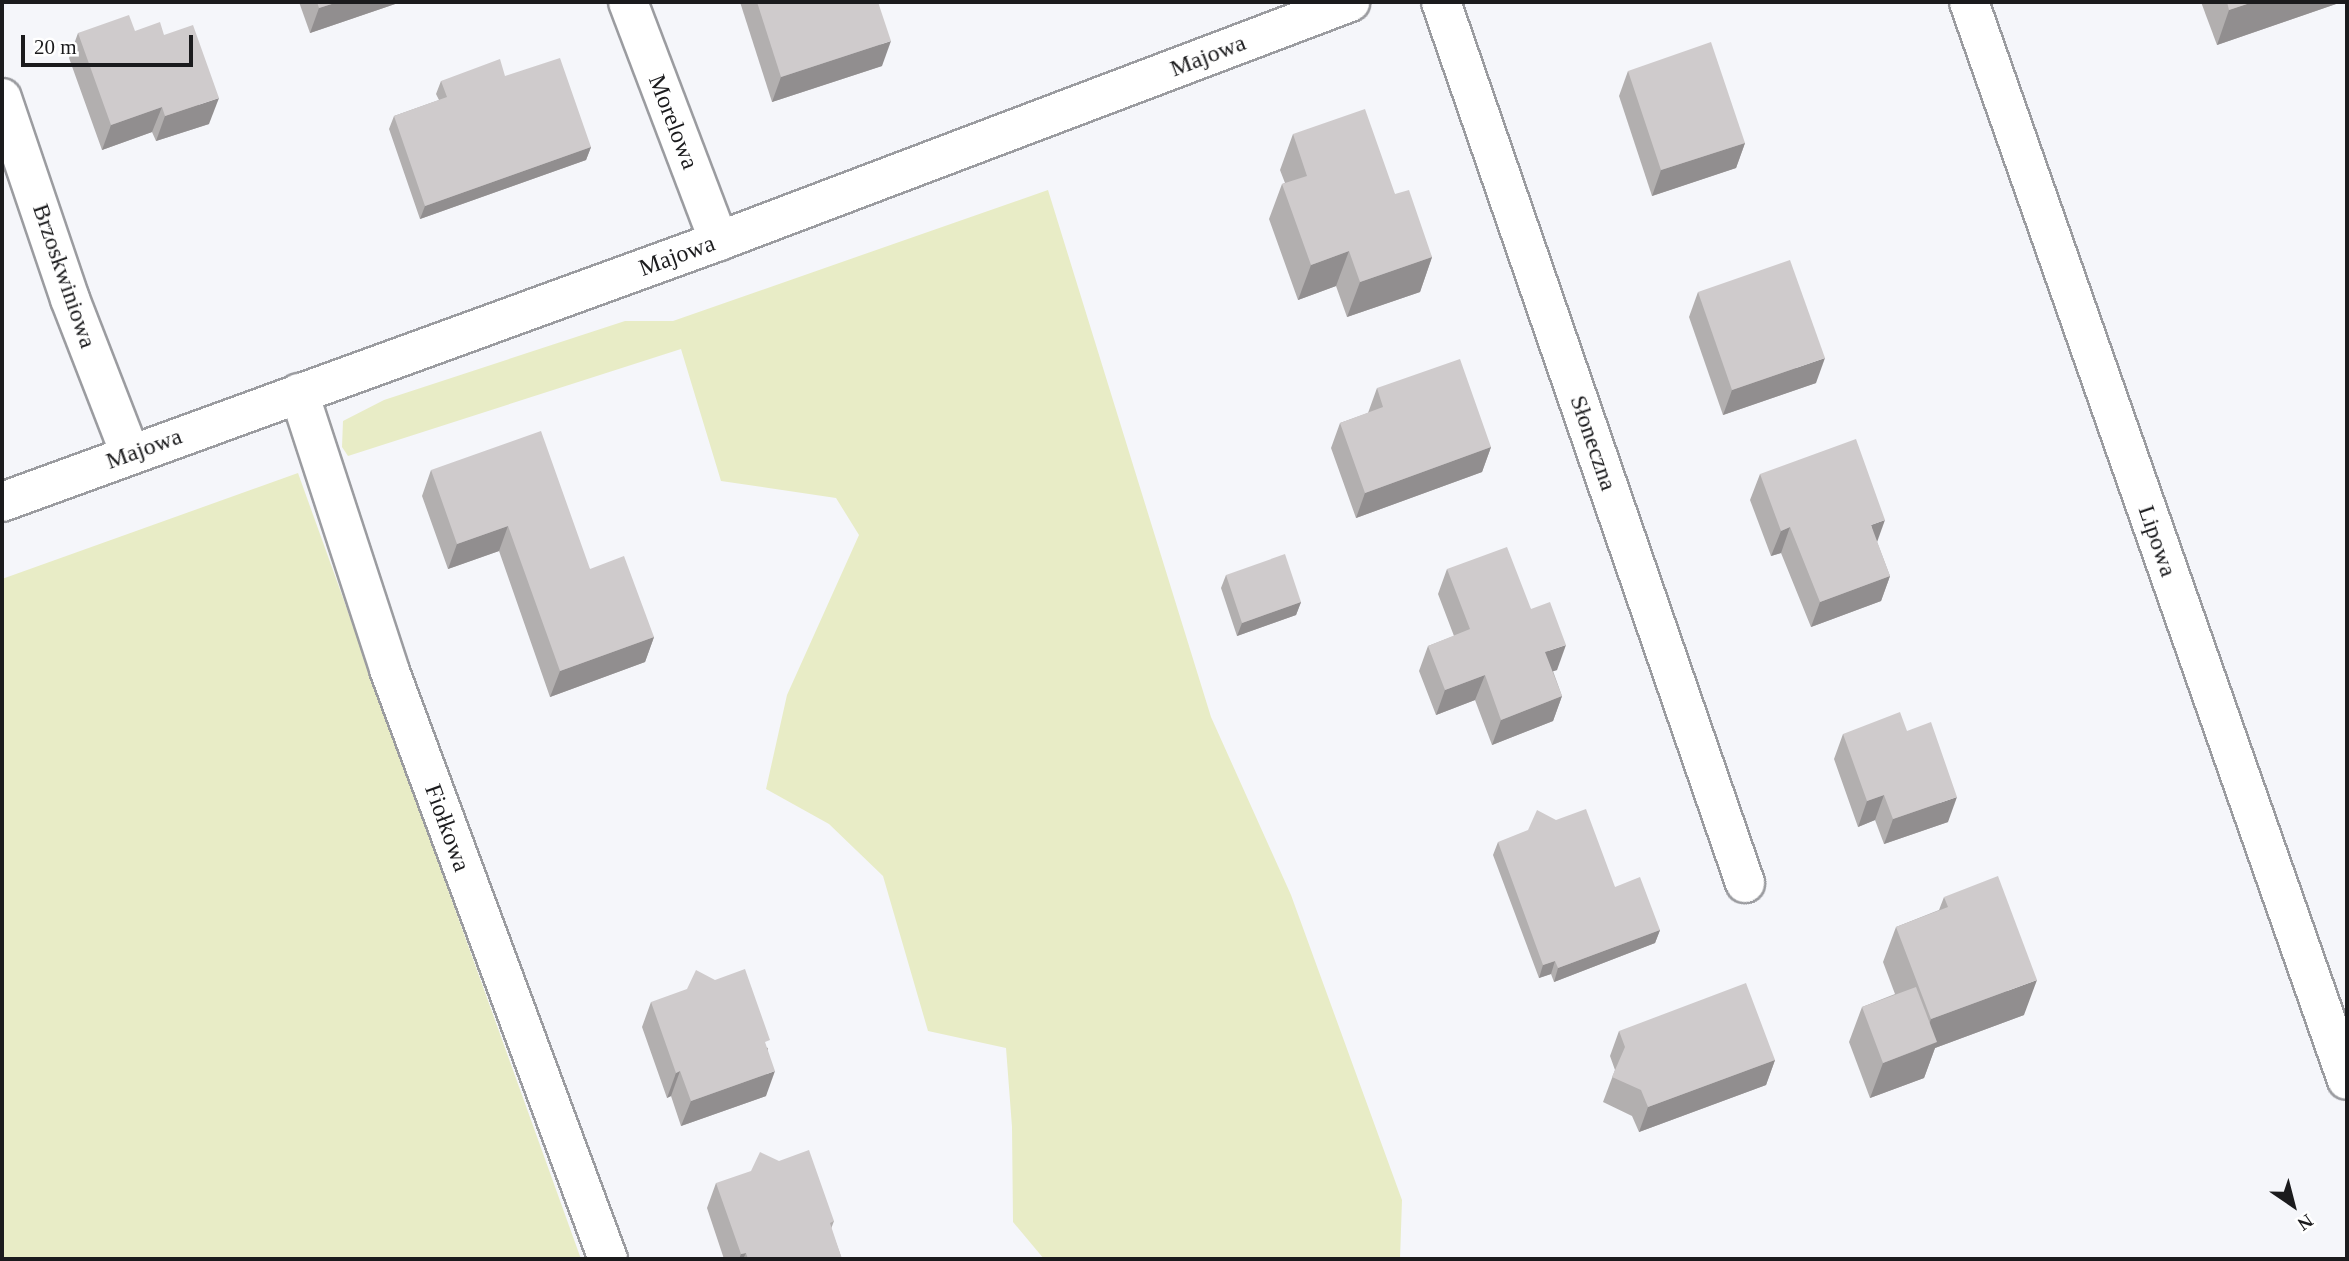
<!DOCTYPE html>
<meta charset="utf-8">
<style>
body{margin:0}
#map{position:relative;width:2349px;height:1261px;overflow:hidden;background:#f5f6fa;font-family:Georgia,serif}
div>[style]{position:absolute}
.green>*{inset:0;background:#e8ecc6}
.roads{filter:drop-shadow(2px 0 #9b9ca0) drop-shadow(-2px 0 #9b9ca0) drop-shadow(0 2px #9b9ca0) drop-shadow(0 -2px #9b9ca0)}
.minor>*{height:38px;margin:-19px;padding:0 19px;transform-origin:19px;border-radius:19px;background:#fff}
.wall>*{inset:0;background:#b2afaf}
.shaded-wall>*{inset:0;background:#918e8f}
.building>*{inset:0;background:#cfcbcc}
span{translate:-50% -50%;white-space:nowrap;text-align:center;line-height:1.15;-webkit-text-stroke:5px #fff;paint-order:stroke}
.street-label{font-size:24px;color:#1b1b1d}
.frame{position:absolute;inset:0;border:4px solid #1b1b1d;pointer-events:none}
.north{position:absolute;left:2258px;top:1170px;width:70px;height:70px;-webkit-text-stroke:5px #fff;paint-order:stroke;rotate:145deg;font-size:19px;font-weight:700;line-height:28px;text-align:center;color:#1b1b1d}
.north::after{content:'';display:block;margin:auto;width:24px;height:32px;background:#1b1b1d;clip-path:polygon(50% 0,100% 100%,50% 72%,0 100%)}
.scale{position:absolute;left:21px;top:35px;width:172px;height:32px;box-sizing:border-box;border:4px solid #1b1b1d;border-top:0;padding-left:9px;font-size:21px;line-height:24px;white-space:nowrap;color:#1b1b1d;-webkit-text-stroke:5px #fff;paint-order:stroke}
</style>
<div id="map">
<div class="green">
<i style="clip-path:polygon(1048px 190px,1211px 717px,1291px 895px,1402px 1200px,1400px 1259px,1044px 1259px,1013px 1222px,1012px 1127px,1006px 1048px,928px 1031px,883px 876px,829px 824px,766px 789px,787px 695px,859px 535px,836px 498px,721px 481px,681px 349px,348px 456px,342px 447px,343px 421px,384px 400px,625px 321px,673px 321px)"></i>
<i style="clip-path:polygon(298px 473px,581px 1259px,2px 1259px,2px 579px)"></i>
</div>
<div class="roads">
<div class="minor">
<i style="left:628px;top:2px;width:256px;rotate:69.2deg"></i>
<i style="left:1441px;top:2px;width:932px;rotate:70.96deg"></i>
<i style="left:1969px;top:2px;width:1142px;rotate:70.68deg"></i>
<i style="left:2px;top:98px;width:212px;rotate:71.3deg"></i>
<i style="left:70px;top:299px;width:166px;rotate:68.8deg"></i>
<i style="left:299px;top:393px;width:290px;rotate:71.9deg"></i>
<i style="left:389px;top:669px;width:629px;rotate:69.64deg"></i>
<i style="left:2px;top:502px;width:763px;rotate:-20deg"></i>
<i style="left:719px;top:241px;width:675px;rotate:-20.74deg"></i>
</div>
</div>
<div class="wall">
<i style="clip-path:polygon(299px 2px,401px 2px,310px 33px)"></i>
<i style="clip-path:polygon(740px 2px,878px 2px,882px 66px,772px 102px)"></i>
<i style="clip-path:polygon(2201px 2px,2336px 2px,2336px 4px,2217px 45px)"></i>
<i style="clip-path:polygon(135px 31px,164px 35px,209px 124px,156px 141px,152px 132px,102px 150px,69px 58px,78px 33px)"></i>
<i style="clip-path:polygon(1628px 71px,1745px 143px,1736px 168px,1652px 196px,1619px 96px)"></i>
<i style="clip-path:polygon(505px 76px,591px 147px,586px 160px,420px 219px,389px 129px,394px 116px,439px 100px,436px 94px,441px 81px)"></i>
<i style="clip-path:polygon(1293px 134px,1395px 194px,1432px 257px,1420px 292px,1347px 317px,1336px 286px,1298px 300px,1269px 219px,1282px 184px,1285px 183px,1280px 170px)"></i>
<i style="clip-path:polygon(1698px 292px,1816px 383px,1723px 415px,1689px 317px)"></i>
<i style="clip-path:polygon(1377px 388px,1491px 447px,1482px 472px,1356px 518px,1331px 448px,1340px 423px,1368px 413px)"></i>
<i style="clip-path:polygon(431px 470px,590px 569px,654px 637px,645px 662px,550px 697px,499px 551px,448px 569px,422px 496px)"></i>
<i style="clip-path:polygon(1760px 474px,1877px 542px,1890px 576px,1881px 601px,1811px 627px,1781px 553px,1771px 556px,1750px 500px)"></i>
<i style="clip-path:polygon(1447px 569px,1531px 609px,1557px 670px,1553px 671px,1562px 696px,1553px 721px,1492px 745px,1475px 700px,1436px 715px,1419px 671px,1428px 646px,1454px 636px,1438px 594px)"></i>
<i style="clip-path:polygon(1226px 575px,1301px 602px,1296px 615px,1237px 636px,1221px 588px)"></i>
<i style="clip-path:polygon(1907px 731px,1948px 822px,1884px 844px,1875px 820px,1858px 827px,1834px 759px,1843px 734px)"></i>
<i style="clip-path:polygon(1498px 842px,1615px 887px,1660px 930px,1655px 943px,1554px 982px,1551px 974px,1539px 978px,1493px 855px)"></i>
<i style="clip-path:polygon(1944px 897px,2024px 1015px,1935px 1048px,1924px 1078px,1870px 1098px,1849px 1042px,1862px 1007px,1895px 994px,1883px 962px,1896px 927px,1939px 910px)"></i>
<i style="clip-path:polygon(651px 1002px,768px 1048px,766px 1096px,681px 1126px,671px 1096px,667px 1098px,642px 1027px)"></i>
<i style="clip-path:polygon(1619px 1031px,1775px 1060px,1766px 1085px,1639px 1132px,1632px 1116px,1603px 1102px,1615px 1070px,1610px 1056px)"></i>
<i style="clip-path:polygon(716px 1183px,834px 1221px,831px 1229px,842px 1259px,724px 1259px,707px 1208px)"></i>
</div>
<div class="shaded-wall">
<i style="clip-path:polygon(338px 2px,401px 2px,310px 33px,319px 8px)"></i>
<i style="clip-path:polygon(2253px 2px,2336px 2px,2336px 4px,2217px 45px,2229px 10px)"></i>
<i style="clip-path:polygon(891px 41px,882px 66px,772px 102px,781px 77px)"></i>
<i style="clip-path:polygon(219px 98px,209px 124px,156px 141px,165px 116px)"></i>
<i style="clip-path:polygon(162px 107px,152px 132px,102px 150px,111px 125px)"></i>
<i style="clip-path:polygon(1745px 143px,1736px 168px,1652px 196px,1661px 170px)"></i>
<i style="clip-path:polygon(591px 147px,586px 160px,420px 219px,425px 206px)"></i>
<i style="clip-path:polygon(1349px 251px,1336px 286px,1298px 300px,1311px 265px)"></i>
<i style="clip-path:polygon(1432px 257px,1420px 292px,1347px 317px,1360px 282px)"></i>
<i style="clip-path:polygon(1825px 358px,1816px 383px,1723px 415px,1732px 390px)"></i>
<i style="clip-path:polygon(1491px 447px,1482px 472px,1356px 518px,1365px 493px)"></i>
<i style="clip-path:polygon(1885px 520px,1876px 545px,1871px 525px)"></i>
<i style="clip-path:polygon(508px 526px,499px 551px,448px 569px,457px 544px)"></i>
<i style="clip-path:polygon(1790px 527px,1781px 553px,1771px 556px,1781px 531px)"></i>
<i style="clip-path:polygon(1890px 576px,1881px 601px,1811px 627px,1820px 602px)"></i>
<i style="clip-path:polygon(1301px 602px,1296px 615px,1237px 636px,1242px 623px)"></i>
<i style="clip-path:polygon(654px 637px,645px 662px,550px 697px,560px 671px)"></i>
<i style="clip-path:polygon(1566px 645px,1557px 670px,1536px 677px,1545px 652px)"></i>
<i style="clip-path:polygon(1485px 675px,1475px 700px,1436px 715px,1445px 690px)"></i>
<i style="clip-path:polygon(1562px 696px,1553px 721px,1492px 745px,1501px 720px)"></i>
<i style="clip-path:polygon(1884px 795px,1875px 820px,1858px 827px,1867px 801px)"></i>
<i style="clip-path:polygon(1957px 797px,1948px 822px,1884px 844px,1893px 819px)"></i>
<i style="clip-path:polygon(1660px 930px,1655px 943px,1554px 982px,1558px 968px)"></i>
<i style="clip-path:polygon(1555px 961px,1551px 974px,1539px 978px,1543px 965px)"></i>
<i style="clip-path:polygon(2037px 980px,2024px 1015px,1935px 1048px,1924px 1078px,1870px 1098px,1883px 1063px,1920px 1049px,1931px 1019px)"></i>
<i style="clip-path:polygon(1775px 1060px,1766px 1085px,1639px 1132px,1648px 1107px)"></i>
<i style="clip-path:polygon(680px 1071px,671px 1096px,667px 1098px,676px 1073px)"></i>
<i style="clip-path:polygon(775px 1071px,766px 1096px,681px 1126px,691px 1101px)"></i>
<i style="clip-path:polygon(746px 1253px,743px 1259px,739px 1259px,741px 1254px)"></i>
</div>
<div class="building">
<i style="clip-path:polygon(317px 2px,338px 2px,319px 8px)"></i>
<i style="clip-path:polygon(757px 2px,878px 2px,891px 41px,781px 77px)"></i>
<i style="clip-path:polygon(2227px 2px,2253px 2px,2229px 10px)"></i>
<i style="clip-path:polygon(129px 15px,135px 31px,160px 22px,164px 35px,193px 25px,219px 98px,165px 116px,162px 107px,111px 125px,78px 33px)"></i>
<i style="clip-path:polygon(1711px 42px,1745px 143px,1661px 170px,1628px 71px)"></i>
<i style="clip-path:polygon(560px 58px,591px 147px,425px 206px,394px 116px,447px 97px,441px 81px,500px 59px,505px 76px)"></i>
<i style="clip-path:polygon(1365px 109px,1395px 194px,1409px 190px,1432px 257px,1360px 282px,1349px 251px,1311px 265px,1282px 184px,1307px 176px,1293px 134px)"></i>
<i style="clip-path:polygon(1790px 260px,1825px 358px,1732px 390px,1698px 292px)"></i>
<i style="clip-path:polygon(1460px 359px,1491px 447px,1365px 493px,1340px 423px,1383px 407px,1377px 388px)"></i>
<i style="clip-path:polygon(541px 431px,590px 569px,624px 556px,654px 637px,560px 671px,508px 526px,457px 544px,431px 470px)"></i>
<i style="clip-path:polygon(1856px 439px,1885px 520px,1871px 525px,1890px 576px,1820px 602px,1790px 527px,1781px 531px,1760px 474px)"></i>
<i style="clip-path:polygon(1507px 547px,1531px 609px,1550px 602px,1566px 645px,1545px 652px,1562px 696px,1501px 720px,1485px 675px,1445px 690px,1428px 646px,1470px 629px,1447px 569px)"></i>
<i style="clip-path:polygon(1285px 554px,1301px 602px,1242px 623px,1226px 575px)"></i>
<i style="clip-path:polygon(1900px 712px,1907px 731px,1931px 722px,1957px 797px,1893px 819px,1884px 795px,1867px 801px,1843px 734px)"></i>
<i style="clip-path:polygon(1586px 809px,1615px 887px,1640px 877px,1660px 930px,1558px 968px,1555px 961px,1543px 965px,1498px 842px,1528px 830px,1537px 810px,1556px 820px)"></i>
<i style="clip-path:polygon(1998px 876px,2037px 980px,1931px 1019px,1896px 927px,1948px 907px,1944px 897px)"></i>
<i style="clip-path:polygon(745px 969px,770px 1040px,765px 1042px,775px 1071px,691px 1101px,680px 1071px,676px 1073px,651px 1002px,687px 989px,696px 970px,715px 980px)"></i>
<i style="clip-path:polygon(1746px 983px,1775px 1060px,1648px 1107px,1641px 1090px,1612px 1077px,1625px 1047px,1619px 1031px)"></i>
<i style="clip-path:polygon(1916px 987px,1937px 1042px,1883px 1063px,1862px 1007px)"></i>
<i style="clip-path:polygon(809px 1150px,834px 1221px,830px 1223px,842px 1259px,748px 1259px,746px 1253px,741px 1254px,716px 1183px,751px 1171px,760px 1152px,779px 1161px)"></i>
</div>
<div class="street-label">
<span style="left:1208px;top:56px;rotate:-21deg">Majowa</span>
<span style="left:673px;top:122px;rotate:69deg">Morelowa</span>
<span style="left:677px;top:256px;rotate:-20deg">Majowa</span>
<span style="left:64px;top:276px;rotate:71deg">Brzoskwiniowa</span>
<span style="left:1593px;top:443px;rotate:71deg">Słoneczna</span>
<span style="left:144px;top:449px;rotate:-20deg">Majowa</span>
<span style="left:2157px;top:541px;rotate:71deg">Lipowa</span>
<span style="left:447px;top:828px;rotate:70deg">Fiołkowa</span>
</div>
<div class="frame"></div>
<div class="north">N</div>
<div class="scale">20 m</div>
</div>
